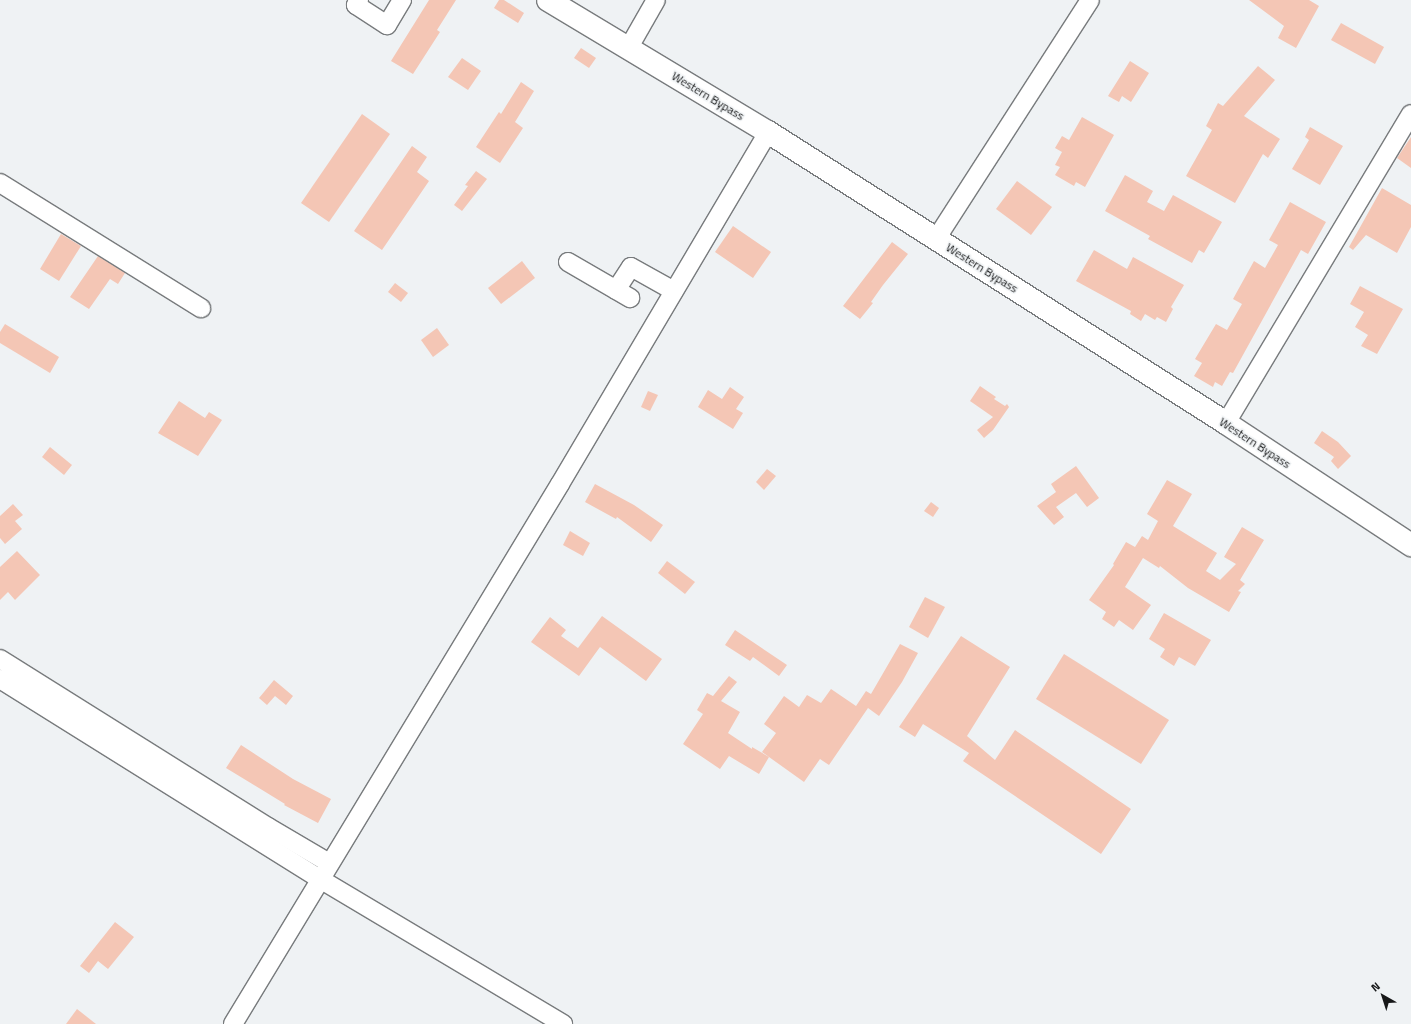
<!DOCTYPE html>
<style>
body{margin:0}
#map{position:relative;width:1411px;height:1024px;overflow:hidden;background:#eff2f4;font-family:"Titillium Web",sans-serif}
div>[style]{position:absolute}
.building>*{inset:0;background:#f4c6b5}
.roads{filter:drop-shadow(1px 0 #787b7d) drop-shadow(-1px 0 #787b7d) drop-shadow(0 1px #787b7d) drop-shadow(0 -1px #787b7d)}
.minor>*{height:18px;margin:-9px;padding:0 9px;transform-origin:9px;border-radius:9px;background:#fff}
.major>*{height:22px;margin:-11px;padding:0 11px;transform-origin:11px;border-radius:11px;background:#fff}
span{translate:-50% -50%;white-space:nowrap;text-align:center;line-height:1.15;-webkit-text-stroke:3px #eff2f4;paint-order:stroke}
.street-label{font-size:12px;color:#171819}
.north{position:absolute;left:1363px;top:976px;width:40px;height:40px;-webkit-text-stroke:3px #eff2f4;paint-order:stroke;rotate:321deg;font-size:11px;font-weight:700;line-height:16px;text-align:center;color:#171819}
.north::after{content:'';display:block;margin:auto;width:14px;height:18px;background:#171819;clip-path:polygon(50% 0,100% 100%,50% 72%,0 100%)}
</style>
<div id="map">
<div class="building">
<i style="clip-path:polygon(429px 0,456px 0,437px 30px,440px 32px,413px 74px,391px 61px)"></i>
<i style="clip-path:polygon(499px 0,504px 0,524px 13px,518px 23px,494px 8px)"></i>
<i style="clip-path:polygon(1249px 0,1309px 0,1319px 6px,1296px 48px,1278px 38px,1284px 26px)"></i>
<i style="clip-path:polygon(1341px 23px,1384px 47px,1375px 64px,1331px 40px)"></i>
<i style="clip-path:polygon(581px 48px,596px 58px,589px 68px,574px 58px)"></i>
<i style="clip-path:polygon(462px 58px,481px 71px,468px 90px,448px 77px)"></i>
<i style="clip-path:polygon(1130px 61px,1149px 73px,1131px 102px,1122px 96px,1119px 102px,1108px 96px)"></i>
<i style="clip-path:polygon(1258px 66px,1275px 80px,1244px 116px,1280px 139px,1268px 158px,1263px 154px,1235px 203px,1186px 176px,1212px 130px,1206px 126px,1218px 103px,1223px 106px)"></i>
<i style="clip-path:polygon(521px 82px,534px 91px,515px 122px,523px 128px,500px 163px,476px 147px,499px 112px,501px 114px)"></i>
<i style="clip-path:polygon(362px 114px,390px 134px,329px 222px,301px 203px)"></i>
<i style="clip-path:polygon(1082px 117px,1114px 135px,1085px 187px,1076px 182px,1074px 186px,1055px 175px,1060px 167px,1055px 165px,1062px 152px,1055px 148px,1062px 136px,1069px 140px)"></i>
<i style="clip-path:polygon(1310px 127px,1343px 146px,1320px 185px,1292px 169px,1309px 140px,1305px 137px)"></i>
<i style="clip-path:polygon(1411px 137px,1411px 168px,1397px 158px)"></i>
<i style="clip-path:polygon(412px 146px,427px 157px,417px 172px,429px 181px,382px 250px,354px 231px)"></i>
<i style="clip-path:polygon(476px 171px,487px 179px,462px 211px,454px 205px,468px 186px,465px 185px)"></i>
<i style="clip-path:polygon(1125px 175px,1153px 191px,1147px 202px,1164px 211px,1173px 195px,1222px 222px,1204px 253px,1199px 250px,1192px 263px,1148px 239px,1150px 236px,1105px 211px)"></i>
<i style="clip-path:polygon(1017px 181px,1052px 207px,1031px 235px,996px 209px)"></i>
<i style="clip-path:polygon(1382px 188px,1411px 205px,1411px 227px,1397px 253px,1366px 235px,1353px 250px,1349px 247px)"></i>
<i style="clip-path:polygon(1290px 202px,1326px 222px,1308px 254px,1301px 250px,1233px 373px,1230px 372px,1222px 386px,1215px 382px,1213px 387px,1194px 376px,1202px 363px,1195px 359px,1216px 324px,1227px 330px,1242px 304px,1233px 299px,1254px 261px,1265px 268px,1278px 245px,1269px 240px)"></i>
<i style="clip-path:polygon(733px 226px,771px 252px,753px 278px,715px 252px)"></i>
<i style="clip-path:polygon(61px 234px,81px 246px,59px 281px,40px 269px)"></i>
<i style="clip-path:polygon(892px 242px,908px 254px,883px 285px,871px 302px,873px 303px,860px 319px,843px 306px)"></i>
<i style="clip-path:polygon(1094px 250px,1127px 269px,1133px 257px,1184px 285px,1171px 307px,1173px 309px,1166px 322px,1157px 317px,1155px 320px,1145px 314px,1141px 321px,1130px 314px,1131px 311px,1076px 281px)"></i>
<i style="clip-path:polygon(98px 256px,125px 273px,118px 284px,110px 279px,89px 309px,70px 297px)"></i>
<i style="clip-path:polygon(522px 261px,535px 278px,501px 304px,488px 288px)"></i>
<i style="clip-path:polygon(395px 283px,408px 293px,401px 302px,388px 292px)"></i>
<i style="clip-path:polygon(1360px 286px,1403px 309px,1377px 354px,1361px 346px,1368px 335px,1355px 327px,1364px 312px,1350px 304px)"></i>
<i style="clip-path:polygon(5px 324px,59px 357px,50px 373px,0 343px,0 332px)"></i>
<i style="clip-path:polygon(437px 328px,449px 345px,433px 357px,421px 340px)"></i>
<i style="clip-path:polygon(980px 386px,996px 397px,994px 399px,1005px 406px,1007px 404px,1009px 407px,993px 430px,984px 438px,977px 430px,993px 417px,970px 401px)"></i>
<i style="clip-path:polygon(730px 387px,744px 397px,736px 409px,743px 413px,733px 429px,698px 407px,708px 390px,722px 399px)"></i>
<i style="clip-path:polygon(648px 391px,658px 395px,650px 411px,641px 407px)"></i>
<i style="clip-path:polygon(179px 401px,205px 418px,209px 412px,222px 420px,198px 456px,158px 433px)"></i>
<i style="clip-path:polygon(1322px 431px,1338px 442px,1351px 456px,1338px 469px,1331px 461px,1334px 457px,1314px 443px)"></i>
<i style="clip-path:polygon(50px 447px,72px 465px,64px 475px,42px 457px)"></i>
<i style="clip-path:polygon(1076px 466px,1099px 498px,1087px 507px,1076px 493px,1056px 507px,1064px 517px,1054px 525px,1037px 506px,1056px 492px,1051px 484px)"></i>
<i style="clip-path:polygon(767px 469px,776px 476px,764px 490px,756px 482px)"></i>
<i style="clip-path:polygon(1167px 480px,1192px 494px,1173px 526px,1217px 553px,1206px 571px,1220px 580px,1236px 564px,1224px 557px,1242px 527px,1264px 540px,1240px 580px,1245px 584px,1238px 591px,1241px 592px,1229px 612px,1188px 588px,1160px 566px,1159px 568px,1143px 558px,1125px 587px,1151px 605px,1133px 630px,1119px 620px,1114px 627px,1102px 619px,1106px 612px,1089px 600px,1114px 565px,1113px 564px,1126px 542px,1135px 547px,1142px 536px,1148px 540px,1158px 521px,1147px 514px)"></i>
<i style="clip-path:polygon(595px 484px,634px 505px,663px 525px,651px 542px,617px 517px,616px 519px,585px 502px)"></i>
<i style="clip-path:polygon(931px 502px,939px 508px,933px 517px,924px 511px)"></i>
<i style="clip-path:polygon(13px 504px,23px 515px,15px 521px,22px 529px,5px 544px,0 538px,0 516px)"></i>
<i style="clip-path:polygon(570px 531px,590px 543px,583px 556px,563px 545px)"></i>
<i style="clip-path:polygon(17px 551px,40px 575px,15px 600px,8px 592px,0 600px,0 567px)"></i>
<i style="clip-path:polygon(667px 561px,695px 582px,685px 594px,658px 573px)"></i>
<i style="clip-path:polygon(925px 597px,945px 607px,928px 638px,909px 627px)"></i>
<i style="clip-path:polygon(1164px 613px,1211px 640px,1195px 666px,1179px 657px,1174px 666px,1160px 657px,1165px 649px,1149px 639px)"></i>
<i style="clip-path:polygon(602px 616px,662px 659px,646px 681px,600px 647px,579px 676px,531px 642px,550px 617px,566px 630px,561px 636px,578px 648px)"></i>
<i style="clip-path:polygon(735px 630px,787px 665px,779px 676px,753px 657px,750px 661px,725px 645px)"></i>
<i style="clip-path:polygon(961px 636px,1010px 667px,967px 736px,995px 760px,1015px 730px,1131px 809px,1101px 854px,963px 761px,969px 753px,923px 724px,915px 737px,899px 727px)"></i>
<i style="clip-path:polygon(900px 644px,918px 653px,902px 682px,879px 716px,868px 708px,829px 765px,820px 759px,804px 782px,762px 752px,776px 733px,764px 724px,784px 696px,799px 707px,807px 695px,821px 703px,831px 689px,856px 706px,866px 691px,871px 694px)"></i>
<i style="clip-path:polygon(1064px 654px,1169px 720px,1141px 764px,1036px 699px)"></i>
<i style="clip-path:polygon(729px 676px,737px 682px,721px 701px,740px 712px,728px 733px,752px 749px,752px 747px,769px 757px,759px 774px,729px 756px,720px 769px,683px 744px,703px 714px,697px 710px,707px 693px,713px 696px)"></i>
<i style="clip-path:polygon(274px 680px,293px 696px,286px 705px,275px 696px,267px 705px,259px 698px)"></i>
<i style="clip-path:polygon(241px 745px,293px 779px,331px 799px,318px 823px,284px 805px,285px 804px,226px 768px)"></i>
<i style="clip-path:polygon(115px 922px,134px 937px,108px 969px,98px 961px,89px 973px,80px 966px)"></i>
<i style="clip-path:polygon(77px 1009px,96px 1024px,66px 1024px)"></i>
</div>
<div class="roads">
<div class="minor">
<i style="left:359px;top:0;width:6px;rotate:121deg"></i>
<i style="left:356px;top:5px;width:37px;rotate:33deg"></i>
<i style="left:387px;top:25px;width:29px;rotate:-59deg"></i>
<i style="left:628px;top:49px;width:56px;rotate:-60.3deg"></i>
<i style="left:0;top:183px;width:237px;rotate:31.9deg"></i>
<i style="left:936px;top:239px;width:284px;rotate:-57.2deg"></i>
<i style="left:568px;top:262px;width:72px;rotate:30.1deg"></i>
<i style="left:616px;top:290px;width:27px;rotate:-57deg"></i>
<i style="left:631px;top:267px;width:49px;rotate:29.2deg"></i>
<i style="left:1226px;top:423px;width:360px;rotate:-59.1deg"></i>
<i style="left:0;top:659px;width:316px;rotate:32.1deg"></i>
<i style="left:268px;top:827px;width:71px;rotate:30.5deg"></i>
<i style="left:0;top:679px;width:377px;rotate:32deg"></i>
<i style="left:320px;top:879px;width:283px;rotate:30.8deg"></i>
<i style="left:233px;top:1024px;width:631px;rotate:-58.8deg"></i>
<i style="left:560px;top:484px;width:409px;rotate:-59.4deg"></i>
</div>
<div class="major">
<i style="left:548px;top:0;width:257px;rotate:31deg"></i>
<i style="left:768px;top:132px;width:543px;rotate:32.43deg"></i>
<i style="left:1226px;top:423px;width:222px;rotate:33.4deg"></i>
</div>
</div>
<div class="street-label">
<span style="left:708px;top:96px;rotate:31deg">Western Bypass</span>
<span style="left:982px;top:268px;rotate:32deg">Western Bypass</span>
<span style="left:1255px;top:443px;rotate:33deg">Western Bypass</span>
</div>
<div class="north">N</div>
</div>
